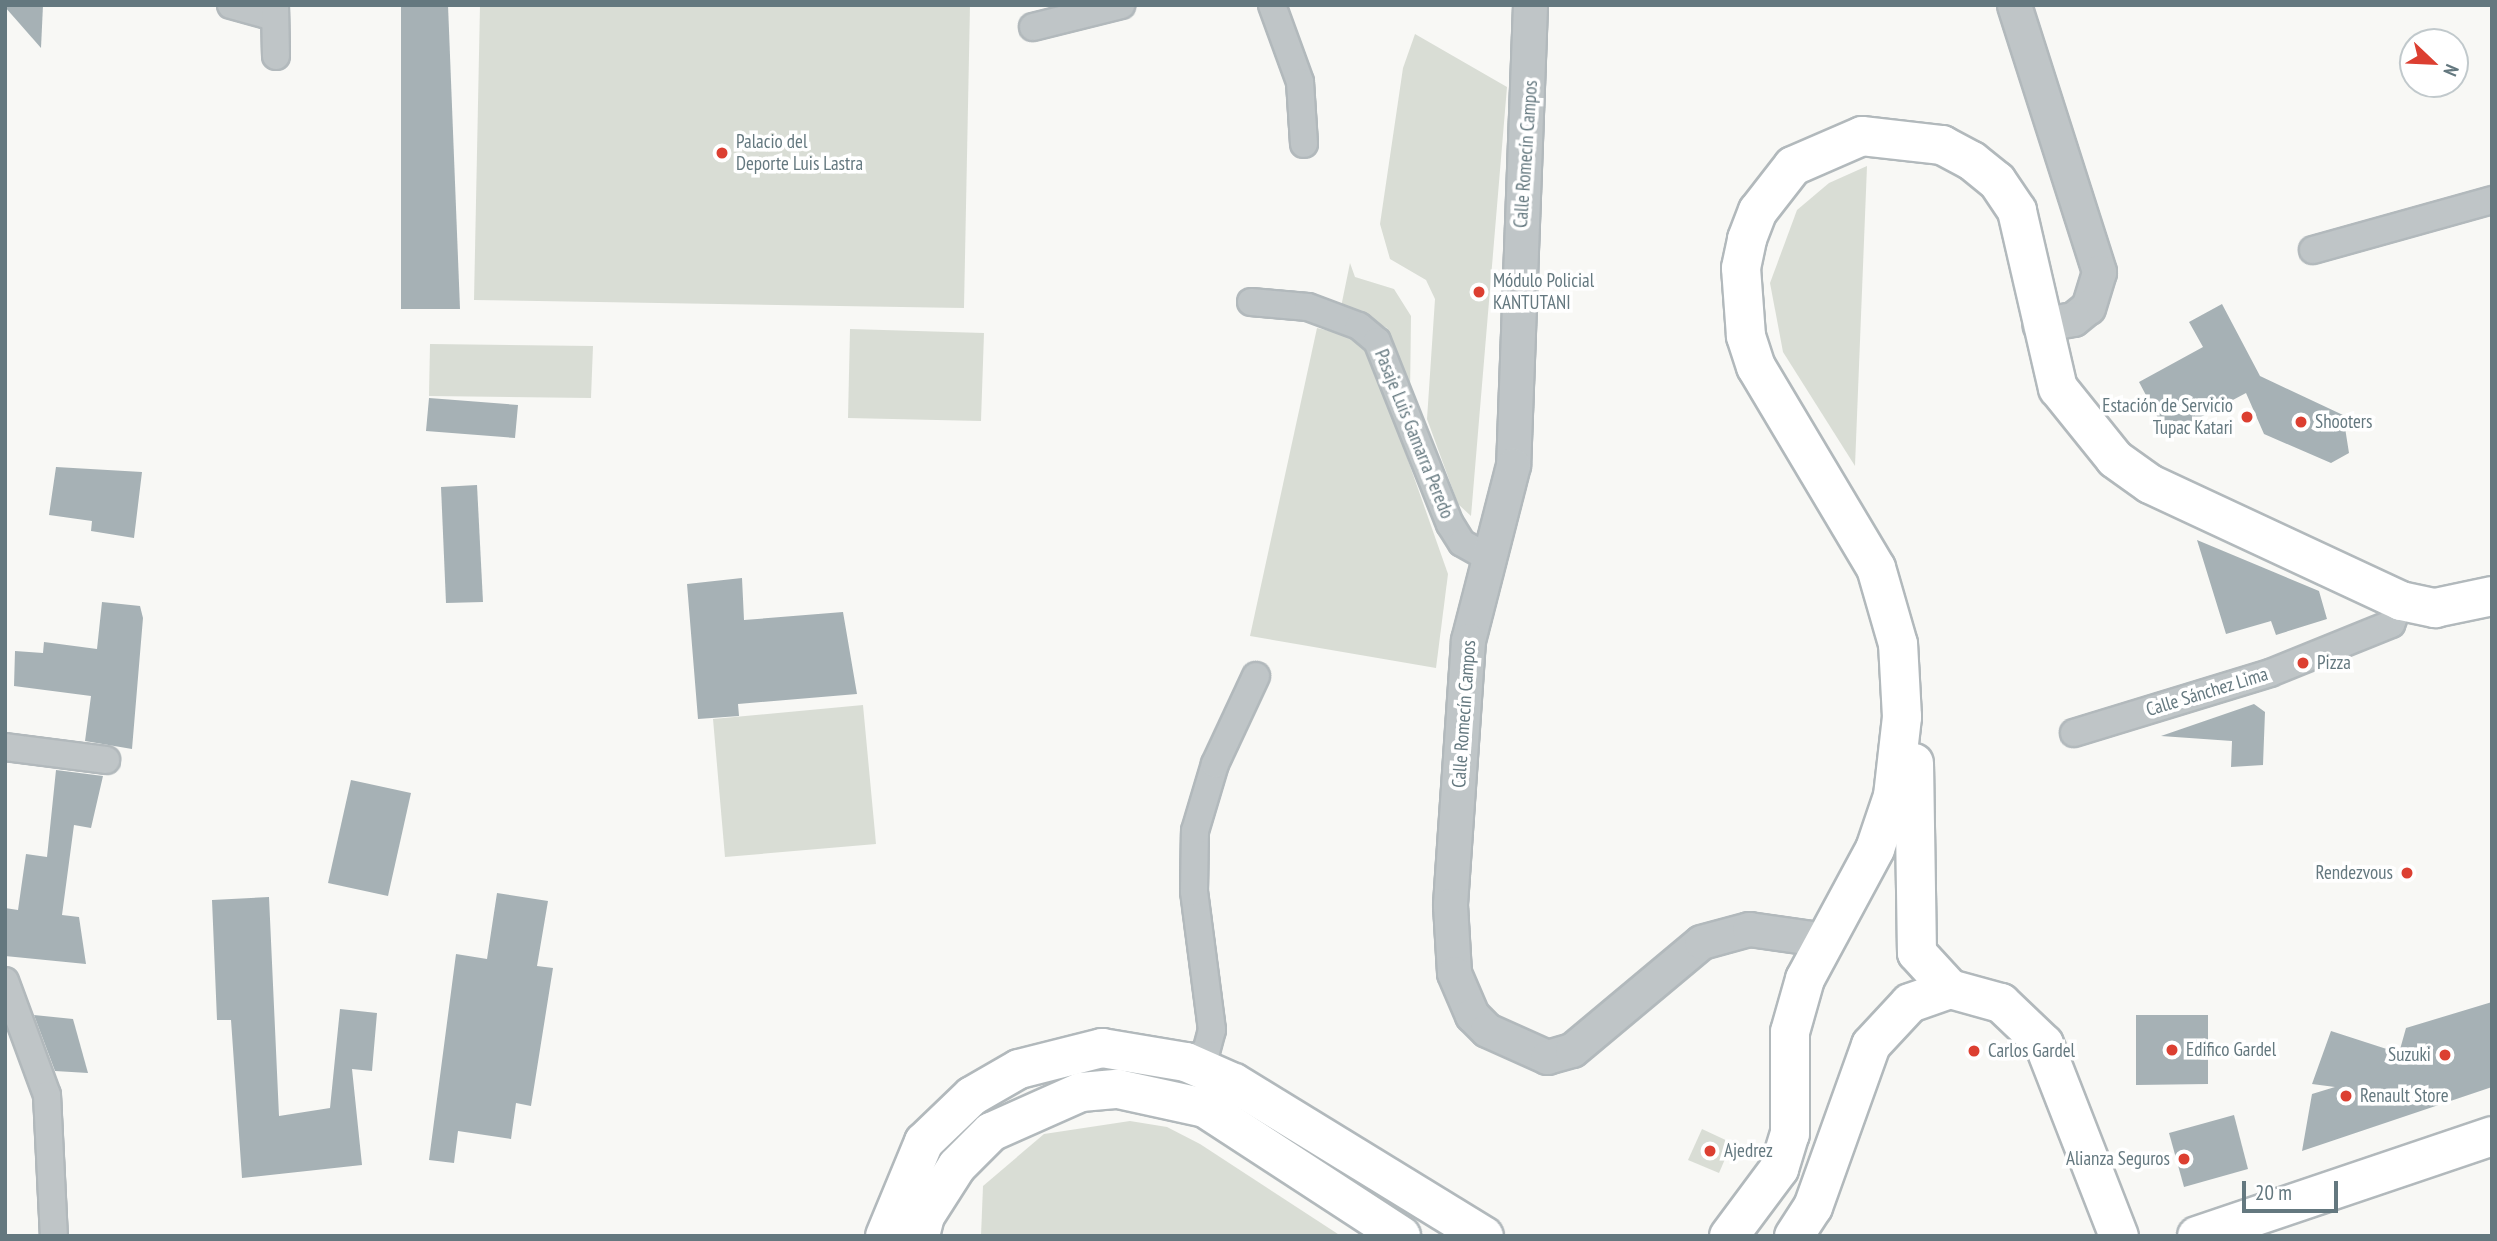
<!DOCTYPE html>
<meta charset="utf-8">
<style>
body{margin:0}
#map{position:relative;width:2497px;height:1241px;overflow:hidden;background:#f8f8f5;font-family:"PT Sans Narrow",sans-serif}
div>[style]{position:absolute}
.green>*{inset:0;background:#d9ddd5}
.building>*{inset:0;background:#a6b1b5}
.roads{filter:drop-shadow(2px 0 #b2b9bc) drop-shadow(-2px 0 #b2b9bc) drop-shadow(0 2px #b2b9bc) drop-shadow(0 -2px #b2b9bc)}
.minor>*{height:26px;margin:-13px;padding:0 13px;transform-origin:13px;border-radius:13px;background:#bfc5c7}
.tertiary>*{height:33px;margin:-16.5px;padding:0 16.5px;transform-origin:16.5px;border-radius:16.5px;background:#bfc5c7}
.secondary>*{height:38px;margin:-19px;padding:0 19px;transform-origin:19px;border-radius:19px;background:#fff}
.dots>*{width:19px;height:19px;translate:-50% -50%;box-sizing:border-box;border:4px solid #fff;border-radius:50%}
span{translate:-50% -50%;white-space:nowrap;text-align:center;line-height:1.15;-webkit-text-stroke:7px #fff;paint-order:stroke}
.poi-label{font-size:19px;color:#64787f}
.left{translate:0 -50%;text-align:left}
.right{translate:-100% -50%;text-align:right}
.street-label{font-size:19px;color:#64787f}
.frame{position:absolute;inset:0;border:7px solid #64787f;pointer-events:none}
.north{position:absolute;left:2399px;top:28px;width:70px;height:70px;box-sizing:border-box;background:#fff;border:2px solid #c1c9cc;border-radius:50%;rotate:113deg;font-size:19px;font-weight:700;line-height:28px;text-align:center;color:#64787f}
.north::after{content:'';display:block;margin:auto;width:24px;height:32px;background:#dc3f31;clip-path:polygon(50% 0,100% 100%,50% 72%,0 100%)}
.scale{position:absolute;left:2242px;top:1181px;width:96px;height:32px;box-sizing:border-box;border:4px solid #64787f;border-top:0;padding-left:9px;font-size:21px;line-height:24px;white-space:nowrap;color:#64787f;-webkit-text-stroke:5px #fff;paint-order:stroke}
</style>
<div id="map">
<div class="green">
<i style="clip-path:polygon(480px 5px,970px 5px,964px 308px,474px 300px)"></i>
<i style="clip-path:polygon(1415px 34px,1507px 87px,1471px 516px,1458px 504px,1427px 419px,1435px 299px,1426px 280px,1390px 259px,1380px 224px,1403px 68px)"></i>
<i style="clip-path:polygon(1867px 166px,1855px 466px,1783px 352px,1770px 283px,1797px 210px,1829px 183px)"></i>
<i style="clip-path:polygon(1350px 263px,1355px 277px,1394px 289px,1411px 316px,1410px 396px,1387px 328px,1341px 307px)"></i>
<i style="clip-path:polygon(1317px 328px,1356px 337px,1371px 355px,1448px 574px,1436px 668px,1250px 636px)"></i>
<i style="clip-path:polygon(850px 329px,984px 333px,981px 421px,848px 418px)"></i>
<i style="clip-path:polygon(430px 344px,593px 346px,591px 398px,429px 396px)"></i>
<i style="clip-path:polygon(863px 705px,876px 844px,725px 857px,713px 719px)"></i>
<i style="clip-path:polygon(1130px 1121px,1167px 1127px,1200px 1144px,1341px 1236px,981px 1236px,983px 1186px,1044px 1134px)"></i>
<i style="clip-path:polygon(1702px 1129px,1732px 1143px,1719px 1173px,1688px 1160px)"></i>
</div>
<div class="building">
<i style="clip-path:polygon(5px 5px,43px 5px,41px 48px,5px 7px)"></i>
<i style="clip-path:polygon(401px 5px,448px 5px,460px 309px,401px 309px)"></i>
<i style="clip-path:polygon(2222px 304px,2260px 376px,2343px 415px,2349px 453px,2331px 463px,2264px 434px,2246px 393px,2167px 435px,2139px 382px,2203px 347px,2189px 322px)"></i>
<i style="clip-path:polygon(429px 398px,518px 405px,515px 438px,426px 431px)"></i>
<i style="clip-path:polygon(56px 467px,142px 472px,134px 538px,91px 531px,92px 521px,49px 515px)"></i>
<i style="clip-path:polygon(477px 485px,483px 602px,446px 603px,441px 487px)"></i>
<i style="clip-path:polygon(2197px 540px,2319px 591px,2327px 619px,2276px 635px,2271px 621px,2226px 634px)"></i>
<i style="clip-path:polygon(742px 578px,744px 620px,843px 612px,857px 694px,738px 704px,739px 716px,698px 719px,687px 584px)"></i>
<i style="clip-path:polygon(102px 602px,140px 606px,143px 618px,132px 749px,85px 741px,91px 696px,14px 686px,15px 651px,43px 653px,44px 642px,97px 649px)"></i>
<i style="clip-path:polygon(2254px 704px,2265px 712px,2263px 765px,2231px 767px,2232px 741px,2161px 736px)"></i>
<i style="clip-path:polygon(56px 770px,103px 776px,91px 828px,74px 825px,62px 915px,79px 917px,86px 964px,5px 956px,5px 908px,18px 910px,26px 854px,47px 857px)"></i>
<i style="clip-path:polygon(351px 780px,411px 793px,388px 896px,328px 883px)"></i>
<i style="clip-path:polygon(497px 893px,548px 901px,537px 966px,553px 968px,531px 1106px,516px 1103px,511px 1139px,458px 1131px,454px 1163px,429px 1160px,456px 954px,487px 959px)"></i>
<i style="clip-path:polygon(269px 897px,279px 1116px,330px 1108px,340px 1009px,377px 1013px,372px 1071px,352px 1069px,362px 1165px,242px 1178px,231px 1020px,217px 1020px,212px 900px)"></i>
<i style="clip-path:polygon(2492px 1002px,2492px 1087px,2302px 1151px,2312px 1094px,2335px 1087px,2312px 1084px,2331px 1031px,2399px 1053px,2406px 1028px)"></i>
<i style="clip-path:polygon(34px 1015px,73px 1019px,88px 1073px,55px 1071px)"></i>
<i style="clip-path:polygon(2136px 1015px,2208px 1015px,2208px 1084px,2136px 1085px)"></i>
<i style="clip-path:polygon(2234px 1115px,2248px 1169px,2184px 1187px,2169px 1133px)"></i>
</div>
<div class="roads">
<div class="minor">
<i style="left:231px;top:5px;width:45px;rotate:15.6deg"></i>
<i style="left:275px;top:5px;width:51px;rotate:88.9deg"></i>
<i style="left:1272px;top:5px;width:82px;rotate:70deg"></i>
<i style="left:1300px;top:82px;width:62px;rotate:86.3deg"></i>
<i style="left:1033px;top:27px;width:91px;rotate:-14deg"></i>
<i style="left:2313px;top:250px;width:186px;rotate:-15.6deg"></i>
<i style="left:1251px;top:302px;width:57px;rotate:5deg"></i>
<i style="left:1308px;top:307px;width:54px;rotate:20.4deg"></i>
<i style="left:1359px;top:326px;width:23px;rotate:40deg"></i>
<i style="left:1377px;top:341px;width:197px;rotate:68.3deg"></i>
<i style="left:1450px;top:524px;width:22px;rotate:58deg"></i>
<i style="left:1462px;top:543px;width:31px;rotate:29deg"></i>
<i style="left:2074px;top:733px;width:205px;rotate:-17deg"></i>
<i style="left:2270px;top:673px;width:131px;rotate:-22deg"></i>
<i style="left:2391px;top:624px;width:25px;rotate:-67deg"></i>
<i style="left:5px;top:747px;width:102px;rotate:7.3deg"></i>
<i style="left:5px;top:981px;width:121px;rotate:69.8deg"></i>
<i style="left:47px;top:1095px;width:141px;rotate:87.2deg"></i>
<i style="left:1186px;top:1062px;width:22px;rotate:-27deg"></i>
<i style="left:1206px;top:1052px;width:23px;rotate:-75deg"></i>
<i style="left:1212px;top:1030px;width:139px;rotate:-97.4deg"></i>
<i style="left:1194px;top:892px;width:61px;rotate:-89.1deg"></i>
<i style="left:1195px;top:831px;width:70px;rotate:-73.4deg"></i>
<i style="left:1215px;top:764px;width:97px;rotate:-65deg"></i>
</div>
<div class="tertiary">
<i style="left:1530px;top:5px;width:460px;rotate:92.1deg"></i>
<i style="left:1513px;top:465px;width:181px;rotate:104.4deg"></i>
<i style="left:1468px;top:640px;width:266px;rotate:93.9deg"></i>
<i style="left:1450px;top:905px;width:68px;rotate:86.6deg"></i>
<i style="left:1454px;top:973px;width:46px;rotate:66.8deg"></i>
<i style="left:1472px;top:1015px;width:21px;rotate:45deg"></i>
<i style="left:1487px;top:1030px;width:66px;rotate:24.2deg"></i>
<i style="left:1547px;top:1057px;width:26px;rotate:-16deg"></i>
<i style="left:1572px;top:1050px;width:168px;rotate:-39.9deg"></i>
<i style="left:1701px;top:942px;width:50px;rotate:-15.2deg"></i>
<i style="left:1749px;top:929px;width:78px;rotate:8.1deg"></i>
<i style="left:2014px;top:5px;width:280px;rotate:72.3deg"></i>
<i style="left:2099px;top:272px;width:37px;rotate:107deg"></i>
<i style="left:2088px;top:307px;width:19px;rotate:141deg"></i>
<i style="left:2073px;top:319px;width:34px;rotate:170deg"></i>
</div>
<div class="secondary">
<i style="left:1914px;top:763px;width:190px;rotate:89.1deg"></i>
<i style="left:1917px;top:953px;width:49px;rotate:47.5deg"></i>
<i style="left:1950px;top:989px;width:53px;rotate:15.4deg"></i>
<i style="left:2001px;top:1003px;width:59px;rotate:43.6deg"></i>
<i style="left:2044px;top:1044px;width:206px;rotate:68.7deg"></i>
<i style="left:885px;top:1236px;width:102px;rotate:-67.5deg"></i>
<i style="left:924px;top:1142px;width:66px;rotate:-43.8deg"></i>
<i style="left:972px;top:1096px;width:54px;rotate:-29.9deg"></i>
<i style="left:1019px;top:1069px;width:86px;rotate:-14.2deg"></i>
<i style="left:1102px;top:1048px;width:85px;rotate:9.5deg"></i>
<i style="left:1186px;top:1062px;width:52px;rotate:23.6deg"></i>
<i style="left:1234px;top:1083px;width:293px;rotate:31.5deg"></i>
<i style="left:920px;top:1236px;width:21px;rotate:-76deg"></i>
<i style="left:925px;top:1216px;width:59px;rotate:-57.4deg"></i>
<i style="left:957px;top:1166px;width:48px;rotate:-45deg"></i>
<i style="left:991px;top:1132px;width:98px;rotate:-24deg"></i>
<i style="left:1081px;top:1092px;width:37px;rotate:-5deg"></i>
<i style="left:1118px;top:1089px;width:89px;rotate:12.3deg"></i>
<i style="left:1205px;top:1108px;width:234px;rotate:33.1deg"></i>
<i style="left:1729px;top:1236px;width:84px;rotate:-53.3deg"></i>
<i style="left:1779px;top:1169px;width:37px;rotate:-73deg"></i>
<i style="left:1790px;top:1134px;width:102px;rotate:-90deg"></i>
<i style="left:1790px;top:1032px;width:55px;rotate:-74.2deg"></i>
<i style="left:1805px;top:979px;width:148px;rotate:-61.7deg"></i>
<i style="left:1875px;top:849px;width:56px;rotate:-71.2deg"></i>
<i style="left:1893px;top:796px;width:80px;rotate:-83.5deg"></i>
<i style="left:1902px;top:717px;width:73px;rotate:-93.1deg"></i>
<i style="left:1898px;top:644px;width:79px;rotate:-106.1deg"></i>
<i style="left:1876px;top:568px;width:234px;rotate:-120.8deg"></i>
<i style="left:1756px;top:367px;width:33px;rotate:-108deg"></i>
<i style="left:1746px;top:336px;width:68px;rotate:-94.2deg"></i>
<i style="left:1741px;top:268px;width:30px;rotate:-78deg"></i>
<i style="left:1747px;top:239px;width:30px;rotate:-69deg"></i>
<i style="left:1758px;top:211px;width:57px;rotate:-52.1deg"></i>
<i style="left:1793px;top:166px;width:75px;rotate:-23.5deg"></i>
<i style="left:1862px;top:136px;width:81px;rotate:6.4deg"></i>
<i style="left:1942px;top:145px;width:34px;rotate:28deg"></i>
<i style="left:1972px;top:161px;width:32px;rotate:39deg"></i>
<i style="left:1997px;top:181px;width:36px;rotate:56deg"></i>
<i style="left:2017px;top:211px;width:182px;rotate:77deg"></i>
<i style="left:2058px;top:388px;width:91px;rotate:51.2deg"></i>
<i style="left:2115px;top:459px;width:43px;rotate:35.5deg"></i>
<i style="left:2150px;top:484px;width:277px;rotate:25deg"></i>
<i style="left:2401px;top:601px;width:35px;rotate:12deg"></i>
<i style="left:2435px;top:608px;width:58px;rotate:-11.9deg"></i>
<i style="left:1794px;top:1236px;width:35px;rotate:-57deg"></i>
<i style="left:1813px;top:1207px;width:172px;rotate:-70.3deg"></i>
<i style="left:1871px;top:1045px;width:57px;rotate:-47.1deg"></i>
<i style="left:1910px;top:1003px;width:42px;rotate:-19.3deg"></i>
<i style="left:2197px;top:1236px;width:311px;rotate:-18.7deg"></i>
</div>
</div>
<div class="dots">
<i style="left:722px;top:153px;background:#dc3f31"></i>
<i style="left:1479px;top:292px;background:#dc3f31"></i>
<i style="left:2247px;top:417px;background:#dc3f31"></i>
<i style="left:2301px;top:422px;background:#dc3f31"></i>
<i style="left:2303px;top:663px;background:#dc3f31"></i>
<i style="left:2407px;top:873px;background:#dc3f31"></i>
<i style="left:2172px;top:1050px;background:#dc3f31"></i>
<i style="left:1974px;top:1051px;background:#dc3f31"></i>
<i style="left:2445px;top:1055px;background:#dc3f31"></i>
<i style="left:2346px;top:1096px;background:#dc3f31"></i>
<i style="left:1710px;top:1151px;background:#dc3f31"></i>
<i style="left:2184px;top:1159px;background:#dc3f31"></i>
</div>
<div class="poi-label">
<span class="left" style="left:736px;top:153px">Palacio del<br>Deporte Luis Lastra</span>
<span class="left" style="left:1493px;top:292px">Módulo Policial<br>KANTUTANI</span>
<span class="right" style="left:2233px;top:417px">Estación de Servicio<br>Tupac Katari</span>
<span class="left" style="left:2315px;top:422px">Shooters</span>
<span class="left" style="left:2317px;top:663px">Pizza</span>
<span class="right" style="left:2393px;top:873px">Rendezvous</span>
<span class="left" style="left:2186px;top:1050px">Edifico Gardel</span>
<span class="left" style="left:1988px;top:1051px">Carlos Gardel</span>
<span class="right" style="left:2431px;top:1055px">Suzuki</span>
<span class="left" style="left:2360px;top:1096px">Renault Store</span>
<span class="left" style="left:1724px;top:1151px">Ajedrez</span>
<span class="right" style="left:2170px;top:1159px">Alianza Seguros</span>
</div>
<div class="street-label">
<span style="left:1526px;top:154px;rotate:-86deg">Calle Romecín Campos</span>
<span style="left:1414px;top:434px;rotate:68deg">Pasaje Luis Gamarra Peredo</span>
<span style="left:2207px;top:692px;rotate:-17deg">Calle Sánchez Lima</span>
<span style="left:1464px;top:714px;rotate:-86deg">Calle Romecín Campos</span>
</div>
<div class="frame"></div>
<div class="north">N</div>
<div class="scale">20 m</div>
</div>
